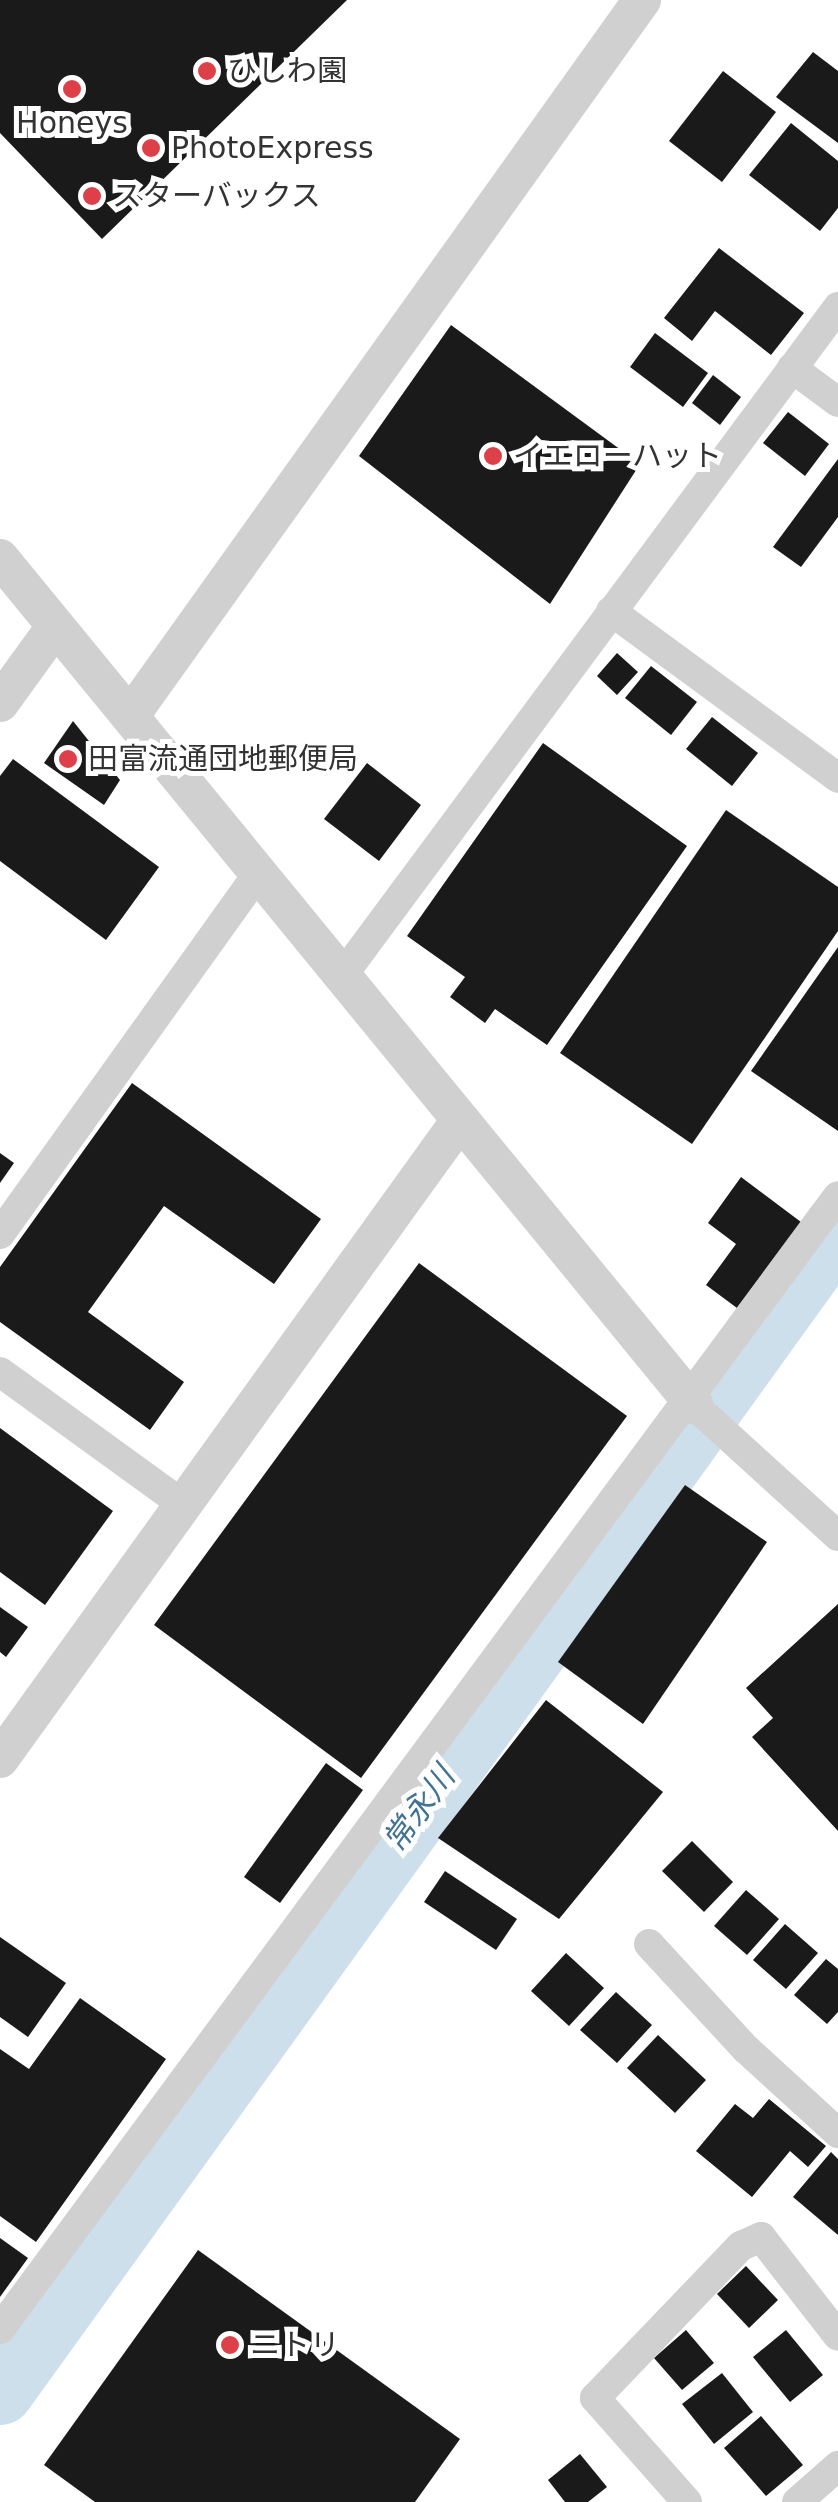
<!DOCTYPE html>
<meta charset="utf-8">
<style>
body{margin:0}
#map{position:relative;width:838px;height:2502px;overflow:hidden;background:#fff;font-family:"DejaVu Sans","Noto Sans JP",sans-serif}
div>[style]{position:absolute}
.river>*{height:68px;margin:-34px;padding:0 34px;transform-origin:34px;border-radius:34px;background:#cddfea}
.building>*{inset:0;background:#1a1a1a}
.minor>*{height:30px;margin:-15px;padding:0 15px;transform-origin:15px;border-radius:15px;background:#d0d0d0}
.tertiary>*{height:38px;margin:-19px;padding:0 19px;transform-origin:19px;border-radius:19px;background:#d0d0d0}
.dots>*{width:28px;height:28px;translate:-50% -50%;box-sizing:border-box;border:5px solid #fff;border-radius:50%}
span{translate:-50% -50%;white-space:nowrap;text-align:center;line-height:1.15;-webkit-text-stroke:10px #fff;paint-order:stroke}
.poi-label{font-size:30px;color:#333}
.left{translate:0 -50%;text-align:left}
.water-label{font-size:32px;color:#437393;font-style:italic}
</style>
<div id="map">
<div class="river">
<i style="left:0;top:2391px;width:1433px;rotate:-54.23deg"></i>
</div>
<div class="building">
<i style="clip-path:polygon(0 0,347px 0,102px 239px,0 133px)"></i>
<i style="clip-path:polygon(813px 52px,838px 71px,838px 143px,776px 97px)"></i>
<i style="clip-path:polygon(723px 71px,776px 112px,722px 182px,669px 141px)"></i>
<i style="clip-path:polygon(791px 123px,838px 161px,838px 208px,820px 231px,749px 175px)"></i>
<i style="clip-path:polygon(719px 248px,804px 313px,771px 355px,715px 311px,692px 341px,664px 318px)"></i>
<i style="clip-path:polygon(451px 325px,640px 464px,550px 604px,359px 456px)"></i>
<i style="clip-path:polygon(655px 333px,708px 373px,683px 407px,630px 367px)"></i>
<i style="clip-path:polygon(713px 375px,741px 397px,720px 425px,692px 403px)"></i>
<i style="clip-path:polygon(788px 412px,829px 444px,805px 476px,763px 443px)"></i>
<i style="clip-path:polygon(838px 459px,838px 517px,801px 567px,773px 547px)"></i>
<i style="clip-path:polygon(617px 653px,638px 672px,617px 695px,597px 676px)"></i>
<i style="clip-path:polygon(651px 666px,697px 702px,671px 735px,625px 698px)"></i>
<i style="clip-path:polygon(712px 717px,758px 753px,732px 786px,686px 749px)"></i>
<i style="clip-path:polygon(73px 721px,120px 780px,104px 805px,44px 763px)"></i>
<i style="clip-path:polygon(543px 743px,687px 846px,547px 1045px,495px 1009px,485px 1023px,450px 997px,465px 977px,407px 936px)"></i>
<i style="clip-path:polygon(13px 759px,159px 867px,106px 940px,0 861px,0 776px)"></i>
<i style="clip-path:polygon(367px 763px,421px 805px,379px 861px,324px 819px)"></i>
<i style="clip-path:polygon(726px 810px,838px 887px,838px 931px,692px 1144px,560px 1053px)"></i>
<i style="clip-path:polygon(838px 947px,838px 1131px,751px 1071px)"></i>
<i style="clip-path:polygon(132px 1083px,321px 1219px,274px 1284px,164px 1206px,88px 1312px,184px 1382px,150px 1430px,0 1322px,0 1267px)"></i>
<i style="clip-path:polygon(0 1153px,14px 1163px,0 1183px)"></i>
<i style="clip-path:polygon(741px 1177px,801px 1222px,737px 1308px,706px 1285px,736px 1244px,708px 1223px)"></i>
<i style="clip-path:polygon(419px 1263px,627px 1416px,361px 1778px,154px 1625px)"></i>
<i style="clip-path:polygon(0 1428px,113px 1511px,45px 1605px,0 1572px)"></i>
<i style="clip-path:polygon(685px 1485px,767px 1542px,643px 1724px,558px 1662px)"></i>
<i style="clip-path:polygon(838px 1604px,838px 1831px,752px 1737px,773px 1718px,746px 1688px)"></i>
<i style="clip-path:polygon(0 1607px,28px 1627px,6px 1657px,0 1652px)"></i>
<i style="clip-path:polygon(546px 1700px,663px 1792px,559px 1919px,438px 1838px)"></i>
<i style="clip-path:polygon(326px 1763px,363px 1790px,280px 1903px,244px 1877px)"></i>
<i style="clip-path:polygon(692px 1841px,733px 1882px,704px 1912px,662px 1871px)"></i>
<i style="clip-path:polygon(445px 1871px,517px 1919px,496px 1950px,424px 1902px)"></i>
<i style="clip-path:polygon(746px 1890px,779px 1919px,747px 1955px,714px 1926px)"></i>
<i style="clip-path:polygon(785px 1924px,818px 1953px,786px 1989px,753px 1960px)"></i>
<i style="clip-path:polygon(0 1937px,66px 1983px,28px 2037px,0 2017px)"></i>
<i style="clip-path:polygon(566px 1953px,604px 1988px,569px 2026px,531px 1991px)"></i>
<i style="clip-path:polygon(826px 1959px,838px 1969px,838px 2012px,827px 2024px,794px 1995px)"></i>
<i style="clip-path:polygon(616px 1992px,652px 2025px,617px 2063px,580px 2030px)"></i>
<i style="clip-path:polygon(80px 1998px,166px 2059px,36px 2242px,0 2216px,0 2049px,29px 2069px)"></i>
<i style="clip-path:polygon(658px 2035px,706px 2080px,675px 2113px,627px 2068px)"></i>
<i style="clip-path:polygon(769px 2099px,826px 2146px,808px 2167px,790px 2151px,752px 2197px,696px 2151px,735px 2104px,753px 2118px)"></i>
<i style="clip-path:polygon(831px 2152px,838px 2159px,838px 2235px,793px 2197px)"></i>
<i style="clip-path:polygon(0 2238px,28px 2258px,0 2297px)"></i>
<i style="clip-path:polygon(198px 2250px,460px 2439px,415px 2502px,95px 2502px,44px 2465px)"></i>
<i style="clip-path:polygon(746px 2266px,778px 2300px,749px 2328px,717px 2294px)"></i>
<i style="clip-path:polygon(686px 2330px,714px 2363px,682px 2390px,654px 2358px)"></i>
<i style="clip-path:polygon(786px 2330px,823px 2375px,790px 2402px,753px 2357px)"></i>
<i style="clip-path:polygon(722px 2373px,753px 2412px,714px 2444px,682px 2404px)"></i>
<i style="clip-path:polygon(761px 2416px,803px 2465px,766px 2496px,724px 2448px)"></i>
<i style="clip-path:polygon(580px 2454px,607px 2487px,588px 2502px,565px 2502px,548px 2480px)"></i>
</div>
<div class="minor">
<i style="left:792px;top:368px;width:57px;rotate:36.5deg"></i>
<i style="left:611px;top:611px;width:282px;rotate:36.3deg"></i>
<i style="left:342px;top:976px;width:833px;rotate:-53.45deg"></i>
<i style="left:0;top:1234px;width:447px;rotate:-54.4deg"></i>
<i style="left:0;top:1372px;width:227px;rotate:35.9deg"></i>
<i style="left:695px;top:1406px;width:193px;rotate:42.3deg"></i>
<i style="left:649px;top:1944px;width:143px;rotate:47.3deg"></i>
<i style="left:746px;top:2049px;width:125px;rotate:42.4deg"></i>
<i style="left:0;top:2329px;width:1409px;rotate:-53.51deg"></i>
<i style="left:687px;top:2502px;width:139px;rotate:-131.5deg"></i>
<i style="left:595px;top:2398px;width:211px;rotate:-46.2deg"></i>
<i style="left:741px;top:2246px;width:22px;rotate:-24deg"></i>
<i style="left:761px;top:2237px;width:125px;rotate:52.1deg"></i>
<i style="left:797px;top:2502px;width:55px;rotate:-41.3deg"></i>
</div>
<div class="tertiary">
<i style="left:0;top:558px;width:1096px;rotate:50.66deg"></i>
<i style="left:0;top:703px;width:94px;rotate:-54.1deg"></i>
<i style="left:131px;top:715px;width:879px;rotate:-54.45deg"></i>
<i style="left:0;top:1759px;width:784px;rotate:-54.24deg"></i>
</div>
<div class="dots">
<i style="left:207px;top:71px;background:#de404a"></i>
<i style="left:72px;top:89px;background:#de404a"></i>
<i style="left:151px;top:148px;background:#de404a"></i>
<i style="left:92px;top:196px;background:#de404a"></i>
<i style="left:493px;top:456px;background:#de404a"></i>
<i style="left:68px;top:759px;background:#de404a"></i>
<i style="left:230px;top:2345px;background:#de404a"></i>
</div>
<div class="poi-label">
<span class="left" style="left:227px;top:71px">ひしわ園</span>
<span style="left:72px;top:123px">Honeys</span>
<span class="left" style="left:171px;top:148px">PhotoExpress</span>
<span class="left" style="left:112px;top:196px">スターバックス</span>
<span class="left" style="left:513px;top:456px">イエローハット</span>
<span class="left" style="left:88px;top:759px">田富流通団地郵便局</span>
<span class="left" style="left:250px;top:2345px">ニトリ</span>
</div>
<div class="water-label">
<span style="left:419px;top:1809px;rotate:-54deg">常永川</span>
</div>
</div>
